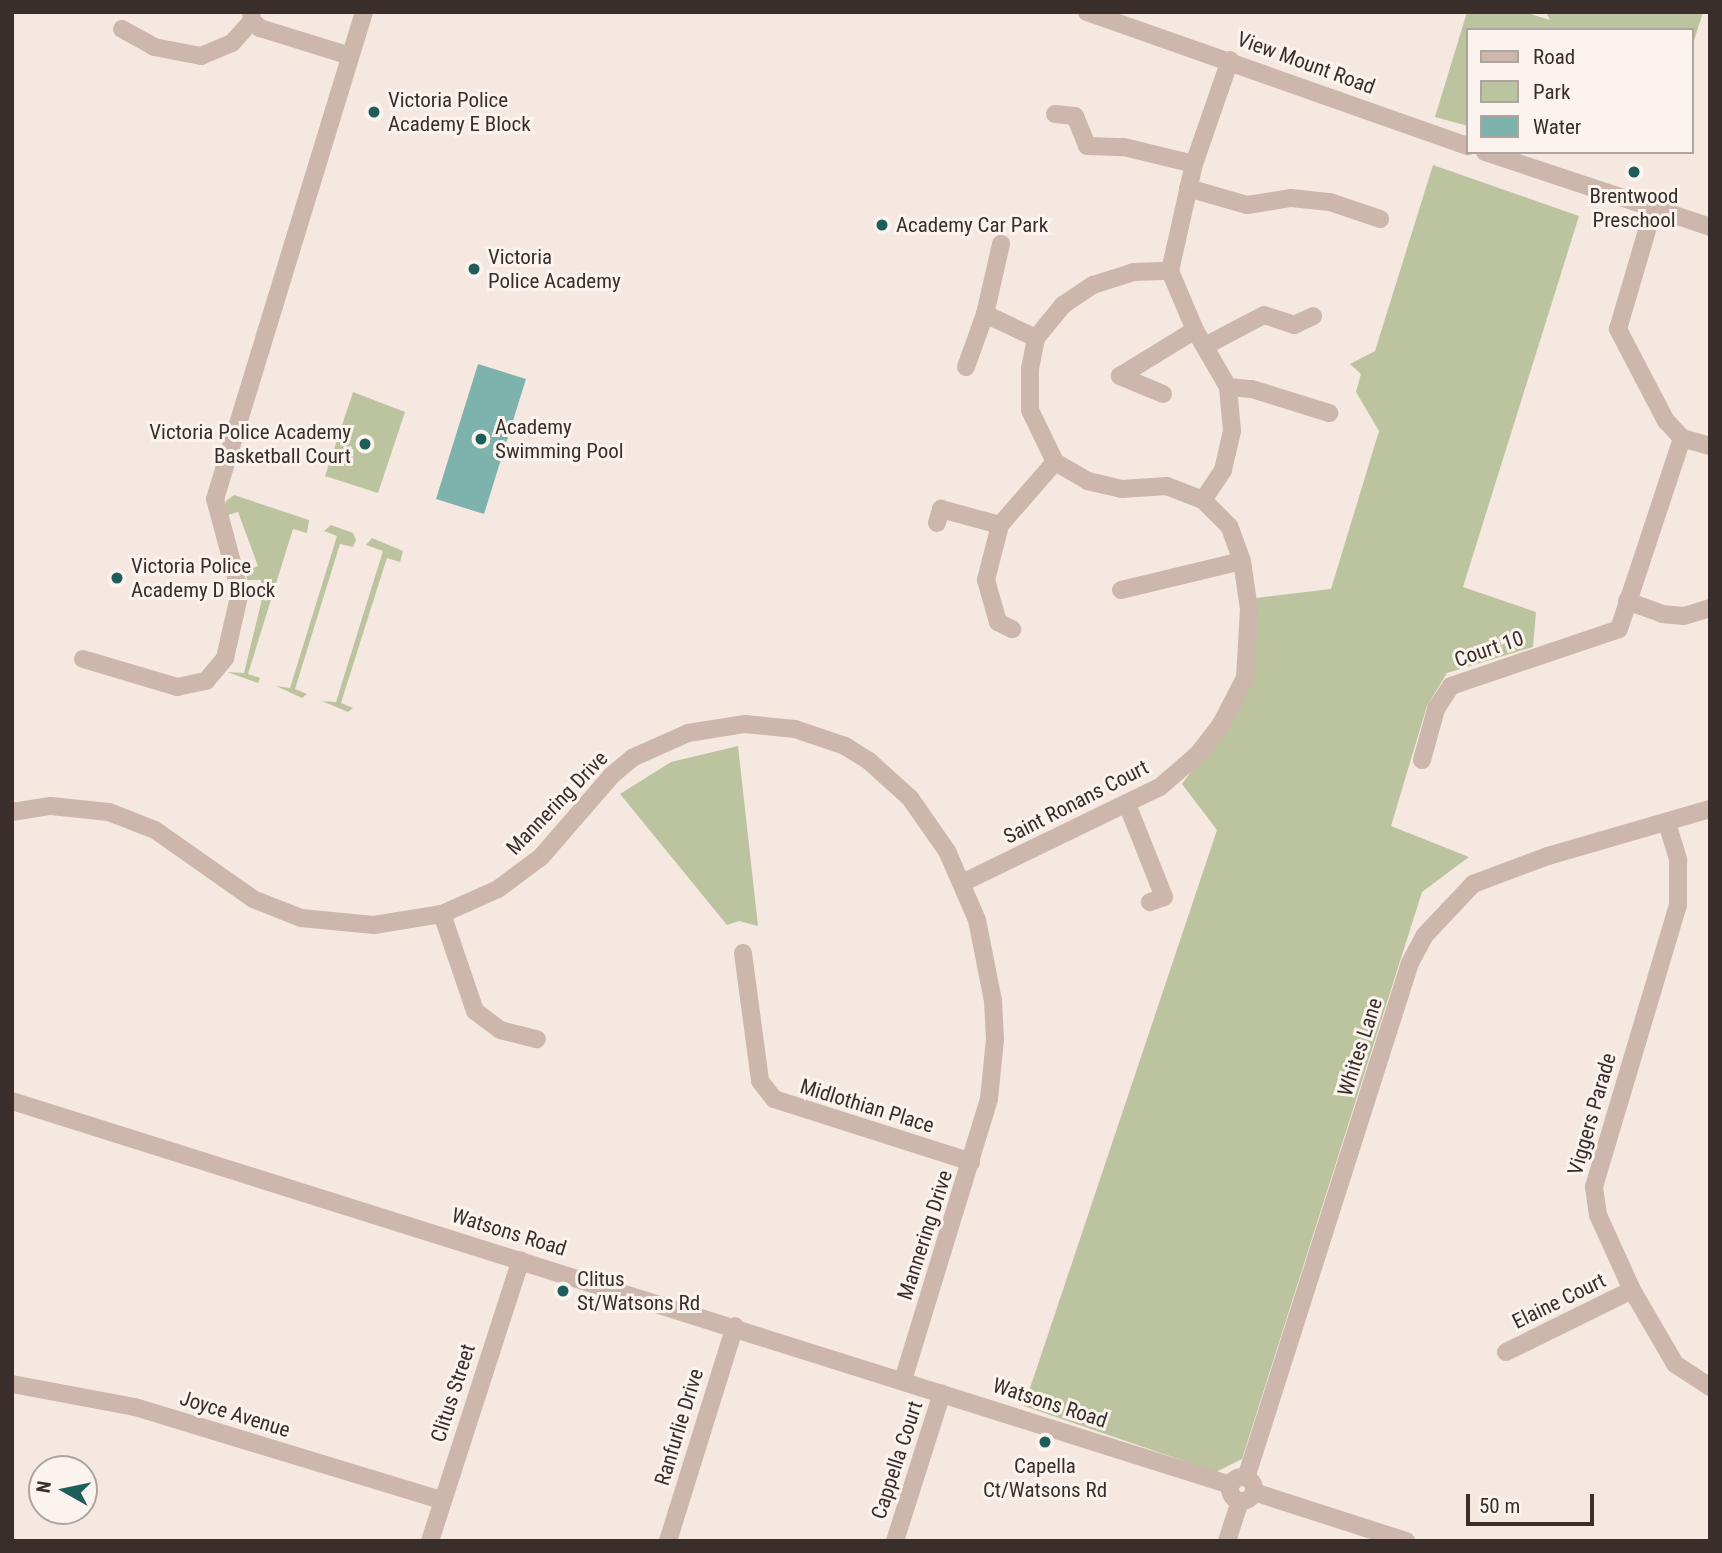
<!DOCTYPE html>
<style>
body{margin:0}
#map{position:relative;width:1722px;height:1553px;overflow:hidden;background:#f4e8e0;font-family:"Roboto Condensed",sans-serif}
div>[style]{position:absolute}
.green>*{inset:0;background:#bcc49f}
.water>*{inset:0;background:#7eb2ad}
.minor>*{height:18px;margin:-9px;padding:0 9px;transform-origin:9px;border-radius:9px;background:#cdb6ab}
.minor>.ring{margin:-9px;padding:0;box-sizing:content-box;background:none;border:18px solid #cdb6ab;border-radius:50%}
.dots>*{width:19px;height:19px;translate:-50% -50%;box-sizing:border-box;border:4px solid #fbf3ed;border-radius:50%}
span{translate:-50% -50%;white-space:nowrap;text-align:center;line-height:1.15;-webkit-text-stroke:6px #fbf3ed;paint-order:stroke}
.street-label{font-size:21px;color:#3a2e2b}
.poi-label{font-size:21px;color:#3a2e2b}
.left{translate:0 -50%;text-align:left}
.right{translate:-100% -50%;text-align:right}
.frame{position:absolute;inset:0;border:14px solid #3a2e2b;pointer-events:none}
.legend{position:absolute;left:1466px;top:28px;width:228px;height:126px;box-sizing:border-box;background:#fbf3ed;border:2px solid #aea49f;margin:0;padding:9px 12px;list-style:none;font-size:21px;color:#3a2e2b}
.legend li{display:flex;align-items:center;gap:14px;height:35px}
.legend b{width:35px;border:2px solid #aea49f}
.north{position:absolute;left:28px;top:1455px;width:70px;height:70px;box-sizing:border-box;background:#fbf3ed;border:2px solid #aea49f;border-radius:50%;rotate:279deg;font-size:19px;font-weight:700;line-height:28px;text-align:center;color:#3a2e2b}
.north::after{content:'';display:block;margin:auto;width:24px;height:32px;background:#1f5d5a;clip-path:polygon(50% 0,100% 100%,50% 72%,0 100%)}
.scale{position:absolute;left:1466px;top:1494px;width:128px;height:32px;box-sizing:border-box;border:4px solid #3a2e2b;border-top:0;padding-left:9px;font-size:21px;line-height:24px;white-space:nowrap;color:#3a2e2b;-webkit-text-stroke:5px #fbf3ed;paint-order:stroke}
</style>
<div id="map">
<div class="green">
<i style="clip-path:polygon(1467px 12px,1524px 12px,1550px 20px,1546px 12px,1703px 12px,1692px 47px,1692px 30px,1468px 30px,1468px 126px,1435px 117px)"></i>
<i style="clip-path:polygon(1433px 165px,1579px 216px,1463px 587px,1536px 612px,1533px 647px,1447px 673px,1427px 706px,1391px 826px,1469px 857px,1422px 892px,1242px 1459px,1216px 1472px,1024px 1406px,1217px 830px,1182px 784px,1235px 711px,1256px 598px,1331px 589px,1379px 431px,1356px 392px,1361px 374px,1350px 364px,1375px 351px)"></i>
<i style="clip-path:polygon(353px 392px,405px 412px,378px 493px,325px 476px)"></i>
<i style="clip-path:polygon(234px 495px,309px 520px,307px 533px,293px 529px,278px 577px,248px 674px,260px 678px,258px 683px,227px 672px,244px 673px,262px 599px,261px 580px,247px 580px,246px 571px,258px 566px,238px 512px,225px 516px,226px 501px)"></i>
<i style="clip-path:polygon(331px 525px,353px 533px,356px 540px,353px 547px,340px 544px,295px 689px,307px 694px,302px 698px,276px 686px,290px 688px,337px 536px,324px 531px)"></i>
<i style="clip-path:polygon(372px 538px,403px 551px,400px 562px,387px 558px,385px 564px,341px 703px,353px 708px,348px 712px,322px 701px,336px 702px,383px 551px,366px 545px)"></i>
<i style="clip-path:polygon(738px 746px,758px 926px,739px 921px,727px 925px,620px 794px,671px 762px)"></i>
</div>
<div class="water">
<i style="clip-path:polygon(478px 364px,526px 379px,484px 514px,436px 499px)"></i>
</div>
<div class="minor">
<i style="left:1087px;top:12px;width:404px;rotate:19.4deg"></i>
<i style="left:252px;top:21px;width:11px;rotate:41deg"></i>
<i style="left:260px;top:28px;width:94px;rotate:17.3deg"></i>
<i style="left:122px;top:29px;width:37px;rotate:29deg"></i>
<i style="left:154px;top:47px;width:48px;rotate:10.8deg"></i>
<i style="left:201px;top:56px;width:34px;rotate:-23deg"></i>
<i style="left:232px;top:43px;width:30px;rotate:-48deg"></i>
<i style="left:252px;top:21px;width:9px;rotate:-96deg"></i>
<i style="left:1055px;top:114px;width:20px;rotate:6deg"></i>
<i style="left:1075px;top:116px;width:32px;rotate:68deg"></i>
<i style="left:1087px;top:146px;width:37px;rotate:2deg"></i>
<i style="left:1124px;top:147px;width:72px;rotate:13.7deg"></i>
<i style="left:1485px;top:152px;width:237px;rotate:18.4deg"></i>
<i style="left:1188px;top:188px;width:61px;rotate:16.1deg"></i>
<i style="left:1247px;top:205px;width:45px;rotate:-9deg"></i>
<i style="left:1291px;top:198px;width:39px;rotate:6deg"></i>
<i style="left:1330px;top:202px;width:53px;rotate:18.8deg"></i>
<i style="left:985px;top:314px;width:56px;rotate:25.2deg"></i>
<i style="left:1207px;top:345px;width:64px;rotate:-27.8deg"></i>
<i style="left:1264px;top:315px;width:32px;rotate:18deg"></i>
<i style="left:1294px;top:325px;width:21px;rotate:-25deg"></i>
<i style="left:966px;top:367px;width:56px;rotate:-70.3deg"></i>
<i style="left:985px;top:314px;width:72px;rotate:-77.1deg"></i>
<i style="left:1228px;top:387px;width:24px;rotate:5deg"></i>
<i style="left:1252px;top:389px;width:81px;rotate:17.3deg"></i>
<i style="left:1163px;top:394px;width:47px;rotate:-157.3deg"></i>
<i style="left:1120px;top:376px;width:88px;rotate:-31.5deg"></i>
<i style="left:1682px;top:438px;width:29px;rotate:16deg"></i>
<i style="left:1203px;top:500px;width:36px;rotate:-56deg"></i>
<i style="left:1223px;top:470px;width:40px;rotate:-77deg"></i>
<i style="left:1232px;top:431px;width:44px;rotate:-95.2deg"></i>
<i style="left:1228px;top:387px;width:66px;rotate:-120.1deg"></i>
<i style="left:1195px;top:330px;width:64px;rotate:-113deg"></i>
<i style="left:1170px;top:271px;width:110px;rotate:-77.4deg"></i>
<i style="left:1194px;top:164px;width:110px;rotate:-70.9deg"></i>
<i style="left:937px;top:523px;width:15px;rotate:-74deg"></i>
<i style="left:941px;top:509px;width:61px;rotate:15.2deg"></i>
<i style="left:1000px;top:525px;width:84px;rotate:-48.9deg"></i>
<i style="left:1000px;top:525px;width:57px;rotate:104.3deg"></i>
<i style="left:986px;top:580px;width:44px;rotate:74.1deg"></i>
<i style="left:998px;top:622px;width:16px;rotate:27deg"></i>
<i style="left:1121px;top:590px;width:124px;rotate:-13.5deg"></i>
<i style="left:1627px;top:601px;width:37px;rotate:20deg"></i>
<i style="left:1662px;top:614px;width:22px;rotate:5deg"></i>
<i style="left:1684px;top:616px;width:27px;rotate:-17deg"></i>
<i style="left:83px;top:659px;width:98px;rotate:16.6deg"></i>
<i style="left:177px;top:687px;width:30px;rotate:-12deg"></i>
<i style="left:206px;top:681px;width:30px;rotate:-50deg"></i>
<i style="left:225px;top:658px;width:68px;rotate:-77.2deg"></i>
<i style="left:240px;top:592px;width:96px;rotate:-105deg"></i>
<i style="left:215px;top:499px;width:509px;rotate:-72.99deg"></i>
<i style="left:1422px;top:760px;width:53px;rotate:-74.6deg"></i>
<i style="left:1436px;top:709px;width:27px;rotate:-57deg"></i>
<i style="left:1451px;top:686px;width:177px;rotate:-18.7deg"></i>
<i style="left:1619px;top:629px;width:201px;rotate:-71.7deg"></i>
<i style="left:1682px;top:438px;width:23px;rotate:-133deg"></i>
<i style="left:1666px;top:421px;width:104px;rotate:-117.6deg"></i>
<i style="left:1618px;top:329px;width:124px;rotate:-73.6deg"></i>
<i style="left:1127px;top:804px;width:100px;rotate:68.3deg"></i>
<i style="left:1164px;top:897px;width:15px;rotate:160deg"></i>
<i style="left:12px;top:812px;width:39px;rotate:-9deg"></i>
<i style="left:51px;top:806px;width:58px;rotate:5.9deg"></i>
<i style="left:109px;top:812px;width:49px;rotate:21.4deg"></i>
<i style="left:155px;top:830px;width:120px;rotate:35.1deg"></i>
<i style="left:253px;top:899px;width:52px;rotate:21.6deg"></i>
<i style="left:301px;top:918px;width:73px;rotate:5.5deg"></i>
<i style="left:374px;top:925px;width:69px;rotate:-9.2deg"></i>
<i style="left:442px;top:914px;width:61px;rotate:-24.1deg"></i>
<i style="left:498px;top:889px;width:54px;rotate:-36.7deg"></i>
<i style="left:541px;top:857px;width:108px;rotate:-49.1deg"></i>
<i style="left:612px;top:775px;width:26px;rotate:-40deg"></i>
<i style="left:632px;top:758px;width:61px;rotate:-24.1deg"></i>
<i style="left:688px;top:733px;width:58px;rotate:-9deg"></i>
<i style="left:745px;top:724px;width:50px;rotate:5.7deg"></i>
<i style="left:795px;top:729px;width:53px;rotate:18.8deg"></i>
<i style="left:845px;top:746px;width:28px;rotate:32deg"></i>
<i style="left:869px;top:761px;width:55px;rotate:42.1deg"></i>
<i style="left:910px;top:798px;width:65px;rotate:55.1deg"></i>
<i style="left:947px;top:851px;width:75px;rotate:66.5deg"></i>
<i style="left:977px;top:920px;width:83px;rotate:78.8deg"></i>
<i style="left:993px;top:1001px;width:38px;rotate:87deg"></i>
<i style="left:995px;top:1039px;width:60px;rotate:95.7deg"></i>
<i style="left:989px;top:1099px;width:294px;rotate:107deg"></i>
<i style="left:1667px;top:823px;width:39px;rotate:73deg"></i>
<i style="left:1678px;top:860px;width:45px;rotate:90deg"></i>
<i style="left:1678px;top:905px;width:294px;rotate:106.6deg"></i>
<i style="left:1594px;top:1187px;width:28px;rotate:82deg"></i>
<i style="left:1598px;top:1215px;width:82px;rotate:65.6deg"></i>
<i style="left:1632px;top:1290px;width:86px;rotate:59.8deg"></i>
<i style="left:1675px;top:1364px;width:42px;rotate:33.3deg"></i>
<i style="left:962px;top:883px;width:220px;rotate:-25.9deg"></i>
<i style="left:1160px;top:787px;width:50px;rotate:-41deg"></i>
<i style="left:1198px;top:754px;width:36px;rotate:-52deg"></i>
<i style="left:1220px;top:726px;width:54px;rotate:-62.5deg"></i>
<i style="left:1245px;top:678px;width:69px;rotate:-86.7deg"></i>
<i style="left:1249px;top:609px;width:49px;rotate:-98.3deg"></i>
<i style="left:1242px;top:561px;width:37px;rotate:-110deg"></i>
<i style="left:1229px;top:526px;width:37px;rotate:-135deg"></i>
<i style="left:1203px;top:500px;width:39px;rotate:-159deg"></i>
<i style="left:1167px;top:486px;width:45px;rotate:176.2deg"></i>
<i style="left:1122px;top:489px;width:35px;rotate:-167deg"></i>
<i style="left:1088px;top:481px;width:38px;rotate:-150deg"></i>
<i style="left:1055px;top:462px;width:58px;rotate:-115.7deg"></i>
<i style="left:1030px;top:410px;width:41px;rotate:-90deg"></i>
<i style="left:1030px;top:369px;width:32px;rotate:-79deg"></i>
<i style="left:1036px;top:338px;width:43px;rotate:-50.7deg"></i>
<i style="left:1063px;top:305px;width:36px;rotate:-34deg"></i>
<i style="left:1093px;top:285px;width:43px;rotate:-17.6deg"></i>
<i style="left:1134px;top:272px;width:36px;rotate:-2deg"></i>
<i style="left:442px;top:914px;width:102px;rotate:71.2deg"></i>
<i style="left:475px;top:1011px;width:31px;rotate:37deg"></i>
<i style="left:500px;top:1030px;width:38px;rotate:14deg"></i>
<i style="left:743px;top:953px;width:129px;rotate:82.4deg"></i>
<i style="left:760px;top:1081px;width:23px;rotate:52deg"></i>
<i style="left:774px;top:1099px;width:207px;rotate:17.7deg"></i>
<i style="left:12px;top:1101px;width:1278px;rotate:17.49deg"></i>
<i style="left:1506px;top:1352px;width:140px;rotate:-26.2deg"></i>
<i style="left:12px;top:1384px;width:125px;rotate:10.6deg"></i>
<i style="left:135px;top:1407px;width:321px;rotate:16.9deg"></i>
<i class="ring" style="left:1230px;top:1477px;width:6px;height:6px"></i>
<i style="left:1246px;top:1478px;width:540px;rotate:-72.34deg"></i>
<i style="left:1410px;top:963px;width:32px;rotate:-62deg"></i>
<i style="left:1425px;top:935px;width:70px;rotate:-46.7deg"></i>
<i style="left:1473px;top:884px;width:80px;rotate:-20.5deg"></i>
<i style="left:1548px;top:856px;width:169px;rotate:-16.2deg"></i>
<i style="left:1254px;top:1492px;width:160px;rotate:17.9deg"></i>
<i style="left:430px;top:1541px;width:295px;rotate:-72.1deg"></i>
<i style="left:668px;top:1541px;width:225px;rotate:-72.7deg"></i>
<i style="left:895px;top:1541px;width:155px;rotate:-72.4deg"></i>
<i style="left:1227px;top:1541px;width:42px;rotate:-72deg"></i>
</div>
<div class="dots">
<i style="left:374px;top:112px;background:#1f5d5a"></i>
<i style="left:1634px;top:172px;background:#1f5d5a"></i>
<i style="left:882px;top:225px;background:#1f5d5a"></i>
<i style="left:474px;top:269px;background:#1f5d5a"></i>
<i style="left:481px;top:439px;background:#1f5d5a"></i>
<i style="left:365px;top:444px;background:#1f5d5a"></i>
<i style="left:117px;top:578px;background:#1f5d5a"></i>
<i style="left:563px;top:1291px;background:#1f5d5a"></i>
<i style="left:1045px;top:1442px;background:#1f5d5a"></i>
</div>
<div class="street-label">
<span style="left:1306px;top:63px;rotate:20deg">View Mount Road</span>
<span style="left:1489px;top:649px;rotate:-19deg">Court 10</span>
<span style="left:1076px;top:802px;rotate:-27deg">Saint Ronans Court</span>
<span style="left:557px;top:803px;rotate:-46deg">Mannering Drive</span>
<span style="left:1360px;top:1047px;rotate:-72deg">Whites Lane</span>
<span style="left:867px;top:1106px;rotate:17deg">Midlothian Place</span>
<span style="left:1592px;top:1114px;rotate:-74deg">Viggers Parade</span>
<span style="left:509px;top:1232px;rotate:17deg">Watsons Road</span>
<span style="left:925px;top:1235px;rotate:-72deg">Mannering Drive</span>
<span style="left:1559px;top:1301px;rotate:-26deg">Elaine Court</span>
<span style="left:453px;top:1393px;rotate:-72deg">Clitus Street</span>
<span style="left:1050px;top:1403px;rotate:18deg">Watsons Road</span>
<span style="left:235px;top:1414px;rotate:17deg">Joyce Avenue</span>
<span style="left:679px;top:1427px;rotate:-73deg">Ranfurlie Drive</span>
<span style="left:897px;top:1460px;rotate:-72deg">Cappella Court</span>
</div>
<div class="poi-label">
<span class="left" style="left:388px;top:112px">Victoria Police<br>Academy E Block</span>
<span style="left:1634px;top:208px">Brentwood<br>Preschool</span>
<span class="left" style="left:896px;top:225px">Academy Car Park</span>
<span class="left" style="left:488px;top:269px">Victoria<br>Police Academy</span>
<span class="left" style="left:495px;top:439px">Academy<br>Swimming Pool</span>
<span class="right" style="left:351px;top:444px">Victoria Police Academy<br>Basketball Court</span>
<span class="left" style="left:131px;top:578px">Victoria Police<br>Academy D Block</span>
<span class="left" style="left:577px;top:1291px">Clitus<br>St/Watsons Rd</span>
<span style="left:1045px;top:1478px">Capella<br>Ct/Watsons Rd</span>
</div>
<div class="frame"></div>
<ul class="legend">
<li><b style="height:9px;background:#cdb6ab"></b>Road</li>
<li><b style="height:19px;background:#bcc49f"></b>Park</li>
<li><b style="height:19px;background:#7eb2ad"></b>Water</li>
</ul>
<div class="north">N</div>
<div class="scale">50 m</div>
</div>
